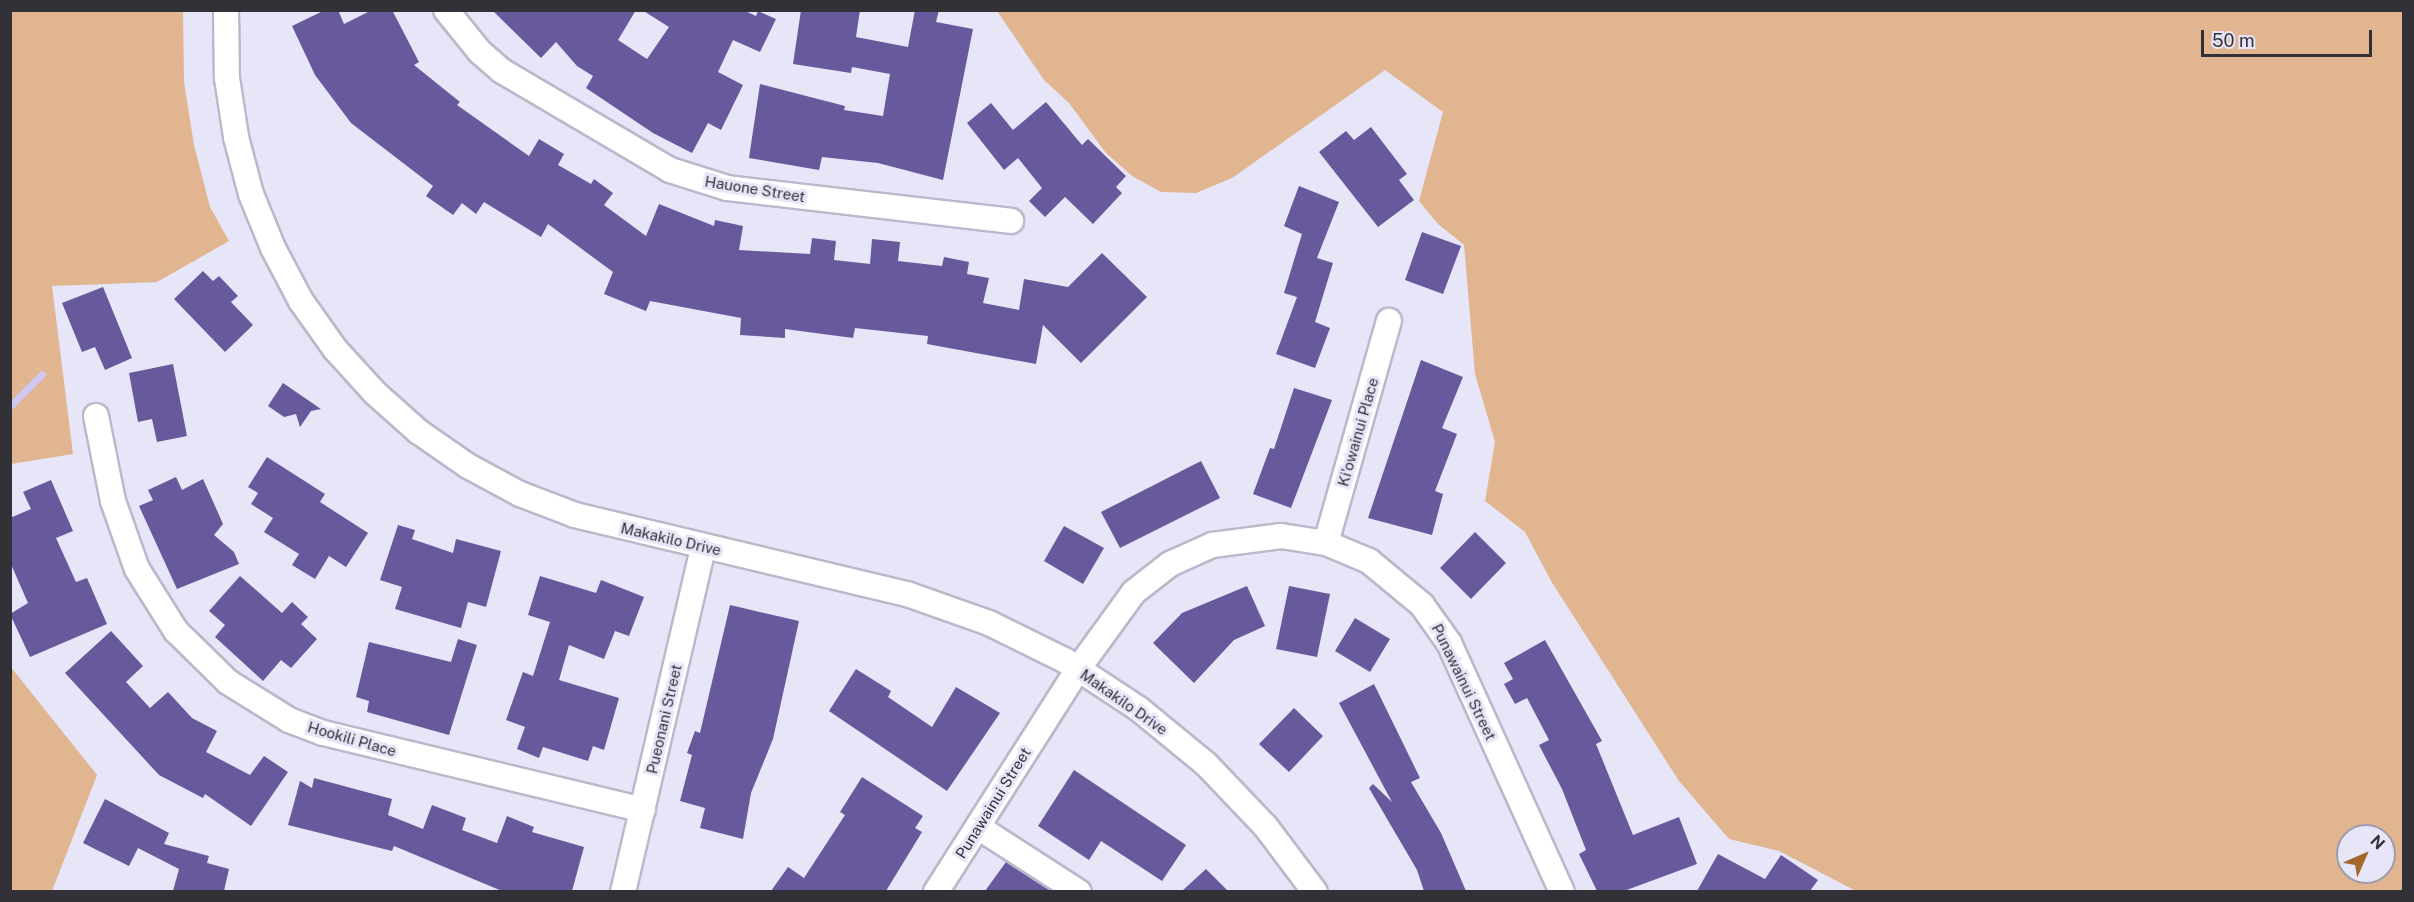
<!DOCTYPE html>
<style>
body{margin:0}
#map{position:relative;width:2414px;height:902px;overflow:hidden;background:#e7e5f8;font-family:"Public Sans",sans-serif}
div>[style]{position:absolute}
.green>*{inset:0;background:#e0b590}
.stream>*{height:7px;margin:-3.5px;padding:0 3.5px;transform-origin:3.5px;border-radius:3.5px;background:#cfc8f6}
.building>*{inset:0;background:#68599d}
.roads{filter:drop-shadow(2px 0 #bbb8cb) drop-shadow(-2px 0 #bbb8cb) drop-shadow(0 2px #bbb8cb) drop-shadow(0 -2px #bbb8cb)}
.minor>*{height:24px;margin:-12px;padding:0 12px;transform-origin:12px;border-radius:12px;background:#fff}
span{translate:-50% -50%;white-space:nowrap;text-align:center;line-height:1.15;-webkit-text-stroke:6px #e7e5f8;paint-order:stroke}
.street-label{font-size:15px;color:#323138}
.frame{position:absolute;inset:0;border:12px solid #323138;pointer-events:none}
.north{position:absolute;left:2336px;top:824px;width:60px;height:60px;box-sizing:border-box;background:#e7e5f8;border:2px solid #9f9dab;border-radius:50%;rotate:45deg;font-size:16px;font-weight:700;line-height:24px;text-align:center;color:#323138}
.north::after{content:'';display:block;margin:auto;width:21px;height:27px;background:#a4672a;clip-path:polygon(50% 0,100% 100%,50% 72%,0 100%)}
.scale{position:absolute;left:2201px;top:30px;width:171px;height:27px;box-sizing:border-box;border:3px solid #323138;border-top:0;padding-left:8px;font-size:18px;line-height:21px;white-space:nowrap;color:#323138;-webkit-text-stroke:4px #e7e5f8;paint-order:stroke}
</style>
<div id="map">
<div class="green">
<i style="clip-path:polygon(11px 10px,183px 11px,184px 82px,194px 145px,210px 207px,229px 241px,157px 282px,52px 286px,73px 454px,11px 464px)"></i>
<i style="clip-path:polygon(evenodd,997px 11px,2403px 11px,2403px 891px,1856px 891px,1779px 851px,1729px 839px,1679px 781px,1551px 581px,1525px 532px,1485px 501px,1495px 442px,1475px 374px,1464px 245px,1438px 224px,1419px 201px,1443px 112px,1385px 70px,1232px 178px,1196px 193px,1161px 192px,1132px 176px,1106px 153px,1069px 103px,1044px 80px,997px 11px,2348px 836px,2384px 836px,2384px 872px,2348px 872px,2348px 836px)"></i>
<i style="clip-path:polygon(10px 666px,97px 775px,52px 891px,11px 891px)"></i>
</div>
<div class="stream">
<i style="left:10px;top:406px;width:45px;rotate:-45deg"></i>
</div>
<div class="building">
<i style="clip-path:polygon(325px 10px,338px 10px,344px 24px,372px 10px,392px 10px,419px 62px,414px 65px,460px 102px,457px 105px,529px 156px,539px 139px,564px 154px,558px 165px,591px 184px,594px 179px,613px 193px,604px 205px,646px 236px,659px 204px,714px 226px,715px 220px,743px 226px,739px 250px,810px 254px,812px 238px,836px 241px,834px 260px,870px 264px,872px 239px,900px 242px,898px 261px,942px 266px,944px 257px,969px 262px,967px 274px,989px 278px,983px 303px,1019px 310px,1024px 279px,1068px 287px,1102px 253px,1147px 297px,1081px 363px,1043px 325px,1036px 364px,927px 344px,928px 336px,855px 328px,853px 338px,785px 329px,785px 338px,740px 335px,741px 318px,650px 301px,646px 311px,604px 294px,613px 272px,548px 224px,541px 237px,484px 202px,476px 214px,462px 203px,453px 215px,426px 196px,433px 186px,351px 123px,315px 75px,292px 26px)"></i>
<i style="clip-path:polygon(492px 10px,636px 10px,618px 40px,647px 59px,669px 27px,642px 10px,743px 10px,756px 16px,758px 11px,776px 19px,760px 52px,733px 40px,718px 72px,743px 85px,721px 130px,708px 123px,692px 153px,653px 133px,586px 88px,593px 76px,577px 66px,556px 42px,541px 58px)"></i>
<i style="clip-path:polygon(801px 10px,860px 10px,856px 37px,908px 47px,915px 10px,939px 10px,936px 22px,973px 29px,943px 180px,878px 163px,822px 157px,819px 170px,749px 158px,760px 84px,845px 106px,844px 110px,883px 116px,890px 74px,852px 67px,851px 73px,793px 64px)"></i>
<i style="clip-path:polygon(1046px 102px,1082px 145px,1088px 139px,1126px 176px,1116px 187px,1122px 193px,1093px 224px,1065px 197px,1045px 217px,1029px 201px,1042px 188px,1018px 158px,1004px 170px,967px 123px,991px 103px,1013px 130px)"></i>
<i style="clip-path:polygon(1371px 127px,1407px 174px,1399px 180px,1414px 200px,1378px 227px,1319px 152px,1346px 131px,1354px 140px)"></i>
<i style="clip-path:polygon(1299px 186px,1339px 202px,1317px 258px,1333px 263px,1315px 322px,1330px 328px,1315px 368px,1276px 354px,1297px 297px,1284px 293px,1302px 234px,1284px 226px)"></i>
<i style="clip-path:polygon(1422px 232px,1461px 246px,1443px 294px,1405px 280px)"></i>
<i style="clip-path:polygon(203px 271px,213px 281px,219px 276px,238px 296px,231px 302px,253px 325px,225px 352px,174px 299px)"></i>
<i style="clip-path:polygon(103px 287px,132px 358px,105px 370px,95px 347px,82px 352px,62px 303px)"></i>
<i style="clip-path:polygon(1421px 360px,1463px 377px,1442px 428px,1457px 434px,1435px 491px,1443px 494px,1432px 535px,1368px 518px)"></i>
<i style="clip-path:polygon(173px 364px,187px 436px,157px 442px,152px 419px,138px 422px,129px 373px)"></i>
<i style="clip-path:polygon(283px 383px,321px 409px,311px 411px,300px 427px,296px 414px,284px 417px,268px 406px)"></i>
<i style="clip-path:polygon(1294px 388px,1332px 400px,1291px 508px,1253px 494px,1270px 448px,1274px 449px)"></i>
<i style="clip-path:polygon(267px 457px,325px 494px,320px 502px,368px 533px,346px 567px,329px 556px,315px 579px,292px 565px,299px 554px,264px 532px,273px 518px,251px 504px,258px 493px,248px 487px)"></i>
<i style="clip-path:polygon(1201px 461px,1220px 498px,1120px 548px,1101px 512px)"></i>
<i style="clip-path:polygon(176px 477px,182px 490px,203px 479px,223px 524px,214px 535px,234px 552px,239px 564px,177px 589px,139px 506px,153px 500px,148px 490px)"></i>
<i style="clip-path:polygon(51px 480px,73px 531px,56px 538px,76px 582px,87px 578px,107px 624px,30px 657px,10px 614px,28px 603px,10px 562px,10px 518px,31px 509px,23px 492px)"></i>
<i style="clip-path:polygon(398px 525px,415px 530px,412px 539px,453px 553px,456px 539px,501px 551px,486px 607px,468px 602px,461px 628px,395px 609px,402px 587px,380px 580px)"></i>
<i style="clip-path:polygon(1064px 526px,1104px 548px,1083px 584px,1044px 561px)"></i>
<i style="clip-path:polygon(1475px 532px,1506px 563px,1471px 599px,1440px 568px)"></i>
<i style="clip-path:polygon(240px 576px,282px 613px,292px 602px,308px 617px,301px 624px,317px 639px,291px 668px,281px 660px,263px 681px,215px 637px,225px 625px,209px 611px)"></i>
<i style="clip-path:polygon(540px 576px,596px 593px,601px 580px,644px 597px,629px 636px,615px 631px,604px 659px,569px 645px,559px 680px,619px 698px,604px 750px,593px 746px,588px 761px,543px 747px,539px 758px,517px 749px,525px 727px,506px 720px,523px 672px,533px 676px,550px 622px,528px 615px)"></i>
<i style="clip-path:polygon(1247px 586px,1265px 626px,1234px 640px,1194px 683px,1153px 643px,1182px 613px)"></i>
<i style="clip-path:polygon(1289px 586px,1330px 594px,1317px 657px,1276px 649px)"></i>
<i style="clip-path:polygon(730px 605px,799px 621px,773px 739px,751px 793px,743px 839px,700px 828px,705px 808px,680px 801px,692px 755px,687px 753px,695px 731px,700px 733px)"></i>
<i style="clip-path:polygon(1355px 618px,1390px 639px,1370px 672px,1335px 651px)"></i>
<i style="clip-path:polygon(111px 631px,143px 666px,126px 682px,150px 708px,168px 692px,192px 718px,217px 731px,206px 752px,250px 775px,264px 756px,288px 772px,251px 826px,205px 794px,203px 798px,159px 775px,65px 673px)"></i>
<i style="clip-path:polygon(458px 639px,477px 645px,449px 735px,367px 712px,369px 701px,356px 697px,369px 642px,451px 662px)"></i>
<i style="clip-path:polygon(1545px 640px,1602px 741px,1596px 744px,1633px 835px,1679px 817px,1697px 864px,1624px 891px,1597px 891px,1579px 854px,1586px 850px,1562px 789px,1539px 745px,1549px 740px,1527px 698px,1515px 704px,1504px 684px,1513px 679px,1504px 663px)"></i>
<i style="clip-path:polygon(856px 669px,891px 691px,888px 697px,932px 727px,956px 687px,1000px 713px,947px 791px,829px 711px)"></i>
<i style="clip-path:polygon(1374px 684px,1420px 778px,1411px 782px,1441px 833px,1466px 891px,1424px 891px,1417px 870px,1369px 788px,1373px 784px,1392px 802px,1339px 703px)"></i>
<i style="clip-path:polygon(1294px 708px,1323px 736px,1289px 772px,1259px 744px)"></i>
<i style="clip-path:polygon(1074px 770px,1186px 845px,1162px 881px,1101px 841px,1089px 860px,1038px 826px)"></i>
<i style="clip-path:polygon(862px 777px,923px 816px,915px 828px,922px 832px,886px 891px,771px 891px,788px 867px,804px 878px,845px 815px,840px 812px)"></i>
<i style="clip-path:polygon(314px 778px,392px 799px,388px 815px,423px 829px,432px 805px,466px 818px,462px 830px,497px 843px,507px 816px,534px 827px,532px 832px,584px 847px,572px 891px,502px 891px,394px 846px,392px 851px,288px 825px,300px 781px,312px 788px)"></i>
<i style="clip-path:polygon(105px 799px,169px 833px,164px 844px,209px 856px,207px 863px,229px 869px,224px 891px,173px 891px,179px 869px,138px 848px,129px 866px,83px 843px)"></i>
<i style="clip-path:polygon(1718px 854px,1765px 879px,1781px 855px,1818px 880px,1810px 891px,1697px 891px)"></i>
<i style="clip-path:polygon(1006px 862px,1052px 891px,985px 891px)"></i>
<i style="clip-path:polygon(1206px 869px,1228px 891px,1182px 891px)"></i>
</div>
<div class="roads">
<div class="minor">
<i style="left:226px;top:10px;width:68px;rotate:89.2deg"></i>
<i style="left:227px;top:78px;width:60px;rotate:81.3deg"></i>
<i style="left:236px;top:137px;width:59px;rotate:75.3deg"></i>
<i style="left:251px;top:194px;width:58px;rotate:67.8deg"></i>
<i style="left:273px;top:248px;width:60px;rotate:62.2deg"></i>
<i style="left:301px;top:301px;width:59px;rotate:54.7deg"></i>
<i style="left:335px;top:349px;width:59px;rotate:47.7deg"></i>
<i style="left:375px;top:393px;width:59px;rotate:41.6deg"></i>
<i style="left:419px;top:432px;width:60px;rotate:34.8deg"></i>
<i style="left:468px;top:466px;width:59px;rotate:28.3deg"></i>
<i style="left:520px;top:494px;width:59px;rotate:20.9deg"></i>
<i style="left:575px;top:515px;width:341px;rotate:13.4deg"></i>
<i style="left:907px;top:594px;width:87px;rotate:19.5deg"></i>
<i style="left:989px;top:623px;width:86px;rotate:26.3deg"></i>
<i style="left:1066px;top:661px;width:87px;rotate:33.3deg"></i>
<i style="left:1139px;top:709px;width:87px;rotate:39.4deg"></i>
<i style="left:1206px;top:764px;width:87px;rotate:46.4deg"></i>
<i style="left:1266px;top:827px;width:81px;rotate:53deg"></i>
<i style="left:446px;top:10px;width:54px;rotate:51deg"></i>
<i style="left:480px;top:52px;width:29px;rotate:41deg"></i>
<i style="left:502px;top:71px;width:195px;rotate:30.5deg"></i>
<i style="left:670px;top:170px;width:60px;rotate:17.5deg"></i>
<i style="left:727px;top:188px;width:286px;rotate:6.6deg"></i>
<i style="left:96px;top:416px;width:87px;rotate:78.7deg"></i>
<i style="left:113px;top:501px;width:72px;rotate:70.6deg"></i>
<i style="left:137px;top:569px;width:73px;rotate:57.8deg"></i>
<i style="left:176px;top:631px;width:73px;rotate:44.4deg"></i>
<i style="left:228px;top:682px;width:72px;rotate:31.9deg"></i>
<i style="left:289px;top:720px;width:36px;rotate:21deg"></i>
<i style="left:323px;top:733px;width:329px;rotate:13.5deg"></i>
<i style="left:1326px;top:543px;width:231px;rotate:-74.2deg"></i>
<i style="left:978px;top:827px;width:120px;rotate:32.8deg"></i>
<i style="left:623px;top:892px;width:354px;rotate:-76.9deg"></i>
<i style="left:936px;top:892px;width:264px;rotate:-57.5deg"></i>
<i style="left:1078px;top:669px;width:95px;rotate:-54deg"></i>
<i style="left:1134px;top:592px;width:46px;rotate:-37.9deg"></i>
<i style="left:1170px;top:564px;width:46px;rotate:-24.3deg"></i>
<i style="left:1212px;top:545px;width:70px;rotate:-7.4deg"></i>
<i style="left:1281px;top:536px;width:46px;rotate:8.8deg"></i>
<i style="left:1326px;top:543px;width:47px;rotate:22.7deg"></i>
<i style="left:1369px;top:561px;width:69px;rotate:39.7deg"></i>
<i style="left:1422px;top:605px;width:47px;rotate:54.6deg"></i>
<i style="left:1449px;top:643px;width:273px;rotate:65.6deg"></i>
</div>
</div>
<div class="street-label">
<span style="left:755px;top:189px;rotate:9deg">Hauone Street</span>
<span style="left:1358px;top:432px;rotate:-74deg">Ki'owainui Place</span>
<span style="left:671px;top:539px;rotate:13deg">Makakilo Drive</span>
<span style="left:1464px;top:682px;rotate:64deg">Punawainui Street</span>
<span style="left:1124px;top:702px;rotate:35deg">Makakilo Drive</span>
<span style="left:664px;top:719px;rotate:-77deg">Pueonani Street</span>
<span style="left:352px;top:739px;rotate:16deg">Hookili Place</span>
<span style="left:993px;top:803px;rotate:-58deg">Punawainui Street</span>
</div>
<div class="frame"></div>
<div class="north">N</div>
<div class="scale">50 m</div>
</div>
